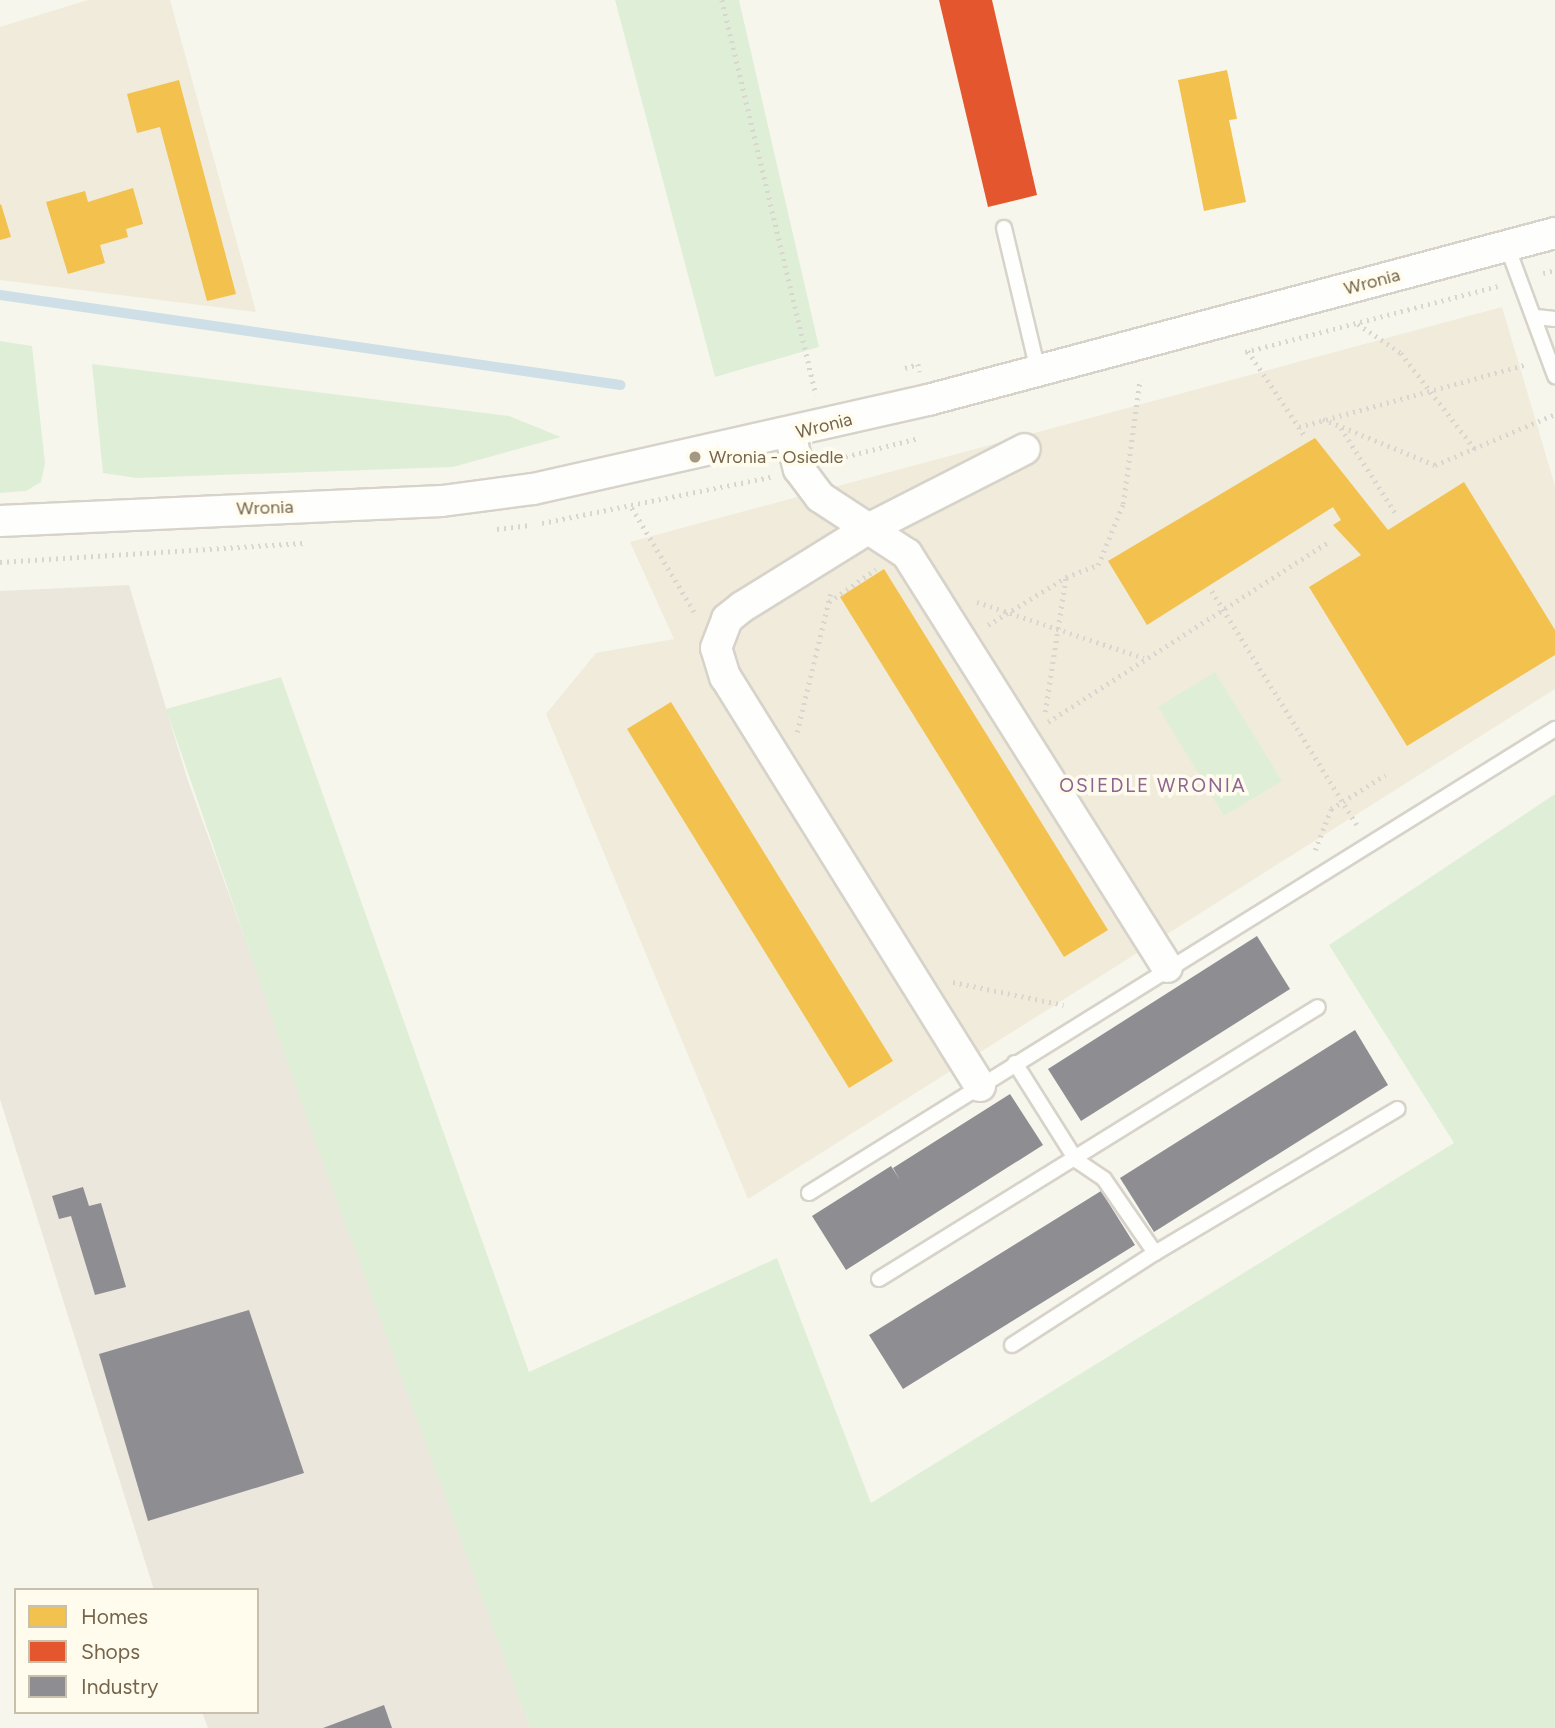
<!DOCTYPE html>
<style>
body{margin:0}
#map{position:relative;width:1555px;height:1728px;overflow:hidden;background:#f7f6ec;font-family:Figtree,sans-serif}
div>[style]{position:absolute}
.residential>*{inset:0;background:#f0ebda}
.industrial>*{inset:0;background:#ebe7dd}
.green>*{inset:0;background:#dfefd7}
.homes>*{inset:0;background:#f2c14e}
.shops>*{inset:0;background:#e4572e}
.industry>*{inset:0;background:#8d8d92}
.stream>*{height:10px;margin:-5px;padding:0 5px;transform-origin:5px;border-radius:5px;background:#cedfe7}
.path>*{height:4.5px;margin-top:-2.25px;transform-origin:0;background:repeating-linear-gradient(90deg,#dad6cf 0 2px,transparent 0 7px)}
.roads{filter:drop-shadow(2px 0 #d7d3ca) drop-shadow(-2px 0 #d7d3ca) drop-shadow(0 2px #d7d3ca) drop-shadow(0 -2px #d7d3ca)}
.service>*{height:14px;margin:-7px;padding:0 7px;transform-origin:7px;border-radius:7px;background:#fefefc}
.minor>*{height:30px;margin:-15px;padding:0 15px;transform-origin:15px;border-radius:15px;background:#fefefc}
.dots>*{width:19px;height:19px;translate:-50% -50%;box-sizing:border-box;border:4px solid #fffcee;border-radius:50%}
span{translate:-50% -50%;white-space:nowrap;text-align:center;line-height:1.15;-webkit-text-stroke:7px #fffcee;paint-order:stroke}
.street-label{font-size:18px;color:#76654c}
.poi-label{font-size:18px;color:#76654c}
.left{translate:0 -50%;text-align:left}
.neighbourhood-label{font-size:19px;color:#8d6492;letter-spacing:2px}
.legend{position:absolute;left:14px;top:1588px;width:245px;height:126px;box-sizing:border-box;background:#fffcee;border:2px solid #c8c0ad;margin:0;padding:9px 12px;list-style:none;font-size:21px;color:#76654c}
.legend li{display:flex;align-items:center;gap:14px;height:35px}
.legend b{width:35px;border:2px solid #c8c0ad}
</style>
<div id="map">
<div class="residential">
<i style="clip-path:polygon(88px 0,170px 0,256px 312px,0 280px,0 27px)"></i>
<i style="clip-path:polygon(1502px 307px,1555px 486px,1555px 689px,748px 1199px,546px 714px,596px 653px,674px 639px,630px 542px)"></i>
</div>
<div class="industrial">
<i style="clip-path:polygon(129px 585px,187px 778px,530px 1728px,208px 1728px,202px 1712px,257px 1712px,257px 1590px,154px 1590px,0 1099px,0 591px)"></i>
</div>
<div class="green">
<i style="clip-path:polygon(615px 0,739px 0,819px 347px,715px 377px)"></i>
<i style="clip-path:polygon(0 341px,32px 346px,45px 463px,41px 482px,26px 491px,0 493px)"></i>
<i style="clip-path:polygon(92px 364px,509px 416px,561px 437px,453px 467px,136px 478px,103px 473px)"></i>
<i style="clip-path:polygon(1215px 672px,1282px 781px,1224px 816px,1158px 707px)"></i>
<i style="clip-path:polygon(281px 677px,529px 1372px,777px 1258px,871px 1503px,1454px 1143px,1329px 945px,1555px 794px,1555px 1728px,530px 1728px,304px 1110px,166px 709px)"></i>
</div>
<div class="homes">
<i style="clip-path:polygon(1227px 70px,1237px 119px,1229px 120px,1246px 202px,1204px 211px,1178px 80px)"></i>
<i style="clip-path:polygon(179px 80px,236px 294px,207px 301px,160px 127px,137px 133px,127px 94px)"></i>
<i style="clip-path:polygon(133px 188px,143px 224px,126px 229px,128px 237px,100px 245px,105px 263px,68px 274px,46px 202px,85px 191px,88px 202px)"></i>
<i style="clip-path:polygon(1px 204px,11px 237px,0 240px,0 205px)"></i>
<i style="clip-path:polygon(1315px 438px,1388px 530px,1464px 482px,1555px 630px,1555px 655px,1407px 746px,1309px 587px,1361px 555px,1333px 525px,1341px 520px,1333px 507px,1147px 625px,1108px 561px)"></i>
<i style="clip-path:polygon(884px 569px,1108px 930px,1064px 957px,840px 597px)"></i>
<i style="clip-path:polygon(671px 702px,893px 1061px,849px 1088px,627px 729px)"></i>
</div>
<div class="shops">
<i style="clip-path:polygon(939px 0,992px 0,1037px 195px,988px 207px)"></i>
</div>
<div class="industry">
<i style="clip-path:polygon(1257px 936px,1290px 989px,1081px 1121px,1048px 1069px)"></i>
<i style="clip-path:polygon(1355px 1030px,1388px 1085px,1154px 1232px,1120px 1178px)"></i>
<i style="clip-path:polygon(1010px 1094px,1043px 1145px,846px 1270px,812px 1216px,891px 1166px,900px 1180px,893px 1168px)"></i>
<i style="clip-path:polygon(83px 1187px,89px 1206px,101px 1203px,126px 1287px,95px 1295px,71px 1216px,59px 1219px,52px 1196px)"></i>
<i style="clip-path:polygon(1101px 1191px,1135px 1245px,903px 1389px,869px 1335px)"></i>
<i style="clip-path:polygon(249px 1310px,304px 1473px,148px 1521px,99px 1354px)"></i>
<i style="clip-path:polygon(384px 1705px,392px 1728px,323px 1728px)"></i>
</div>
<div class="stream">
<i style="left:0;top:295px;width:627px;rotate:8.25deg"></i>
</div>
<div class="path">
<i style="left:722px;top:0;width:406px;rotate:76.6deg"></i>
<i style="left:1543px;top:273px;width:12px;rotate:-14deg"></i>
<i style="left:1358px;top:324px;width:52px;rotate:34deg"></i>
<i style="left:1401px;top:353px;width:121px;rotate:52.4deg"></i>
<i style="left:1248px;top:351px;width:102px;rotate:56.2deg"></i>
<i style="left:1245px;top:352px;width:261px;rotate:-14.6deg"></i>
<i style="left:905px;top:368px;width:14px;rotate:-17deg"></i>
<i style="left:918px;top:364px;width:8px;rotate:76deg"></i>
<i style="left:1323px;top:419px;width:121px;rotate:22.3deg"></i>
<i style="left:1435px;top:465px;width:130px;rotate:-23deg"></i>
<i style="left:1299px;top:427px;width:237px;rotate:-15.4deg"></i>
<i style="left:1341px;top:428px;width:100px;rotate:57.3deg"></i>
<i style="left:832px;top:460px;width:90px;rotate:-14.2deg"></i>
<i style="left:632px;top:508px;width:122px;rotate:59deg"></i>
<i style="left:542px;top:523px;width:233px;rotate:-11.4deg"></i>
<i style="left:497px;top:529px;width:33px;rotate:-7deg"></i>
<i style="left:0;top:562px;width:304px;rotate:-3.6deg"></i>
<i style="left:1212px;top:591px;width:275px;rotate:58.2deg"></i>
<i style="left:829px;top:602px;width:57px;rotate:-35.1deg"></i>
<i style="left:977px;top:602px;width:176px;rotate:18.5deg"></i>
<i style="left:988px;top:625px;width:92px;rotate:-31.6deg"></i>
<i style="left:1066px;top:577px;width:34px;rotate:-21deg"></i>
<i style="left:1098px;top:565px;width:66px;rotate:-67.7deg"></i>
<i style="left:1123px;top:504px;width:126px;rotate:-82.3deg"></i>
<i style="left:1045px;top:712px;width:137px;rotate:-81.2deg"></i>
<i style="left:1048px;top:722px;width:336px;rotate:-32.7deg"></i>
<i style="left:797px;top:732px;width:145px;rotate:-76.4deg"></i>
<i style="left:1315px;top:850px;width:44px;rotate:-68.7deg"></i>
<i style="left:1331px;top:809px;width:64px;rotate:-32.2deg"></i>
<i style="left:953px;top:982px;width:113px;rotate:11.7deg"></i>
</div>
<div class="roads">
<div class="service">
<i style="left:1004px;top:228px;width:147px;rotate:76.6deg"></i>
<i style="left:1507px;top:246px;width:139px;rotate:69.7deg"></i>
<i style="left:1536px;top:317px;width:19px;rotate:6deg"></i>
<i style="left:1015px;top:1063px;width:115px;rotate:57.8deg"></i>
<i style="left:1076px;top:1160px;width:34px;rotate:34deg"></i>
<i style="left:1104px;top:1179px;width:90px;rotate:55.4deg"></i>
<i style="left:1155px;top:1253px;width:282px;rotate:-30.7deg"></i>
<i style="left:809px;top:1193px;width:879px;rotate:-31.88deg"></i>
<i style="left:879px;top:1279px;width:516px;rotate:-31.78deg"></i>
<i style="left:1012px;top:1345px;width:170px;rotate:-32.8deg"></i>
</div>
<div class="minor">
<i style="left:790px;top:434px;width:36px;rotate:76deg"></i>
<i style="left:799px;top:469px;width:35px;rotate:53deg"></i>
<i style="left:820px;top:497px;width:104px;rotate:33.2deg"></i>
<i style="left:907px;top:554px;width:488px;rotate:57.8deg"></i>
<i style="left:0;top:521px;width:442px;rotate:-2.6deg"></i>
<i style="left:442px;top:501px;width:92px;rotate:-7.5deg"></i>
<i style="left:533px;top:489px;width:405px;rotate:-12.7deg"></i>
<i style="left:928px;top:400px;width:649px;rotate:-14.91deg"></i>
<i style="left:980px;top:1086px;width:482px;rotate:-121.9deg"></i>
<i style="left:725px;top:677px;width:30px;rotate:-107deg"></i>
<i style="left:716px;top:648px;width:31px;rotate:-69deg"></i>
<i style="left:727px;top:619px;width:19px;rotate:-39deg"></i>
<i style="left:742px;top:607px;width:146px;rotate:-31.8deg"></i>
<i style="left:866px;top:530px;width:178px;rotate:-27deg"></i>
</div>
</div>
<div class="dots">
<i style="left:695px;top:457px;background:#a39884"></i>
</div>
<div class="street-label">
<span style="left:1372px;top:282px;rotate:-15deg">Wronia</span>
<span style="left:824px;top:426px;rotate:-14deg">Wronia</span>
<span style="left:265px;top:508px;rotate:-2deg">Wronia</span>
</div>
<div class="poi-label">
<span class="left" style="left:709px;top:457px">Wronia - Osiedle</span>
</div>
<div class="neighbourhood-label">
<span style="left:1153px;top:786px">OSIEDLE WRONIA</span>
</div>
<ul class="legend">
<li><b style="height:19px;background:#f2c14e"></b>Homes</li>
<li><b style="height:19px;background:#e4572e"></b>Shops</li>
<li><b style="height:19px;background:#8d8d92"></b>Industry</li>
</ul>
</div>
